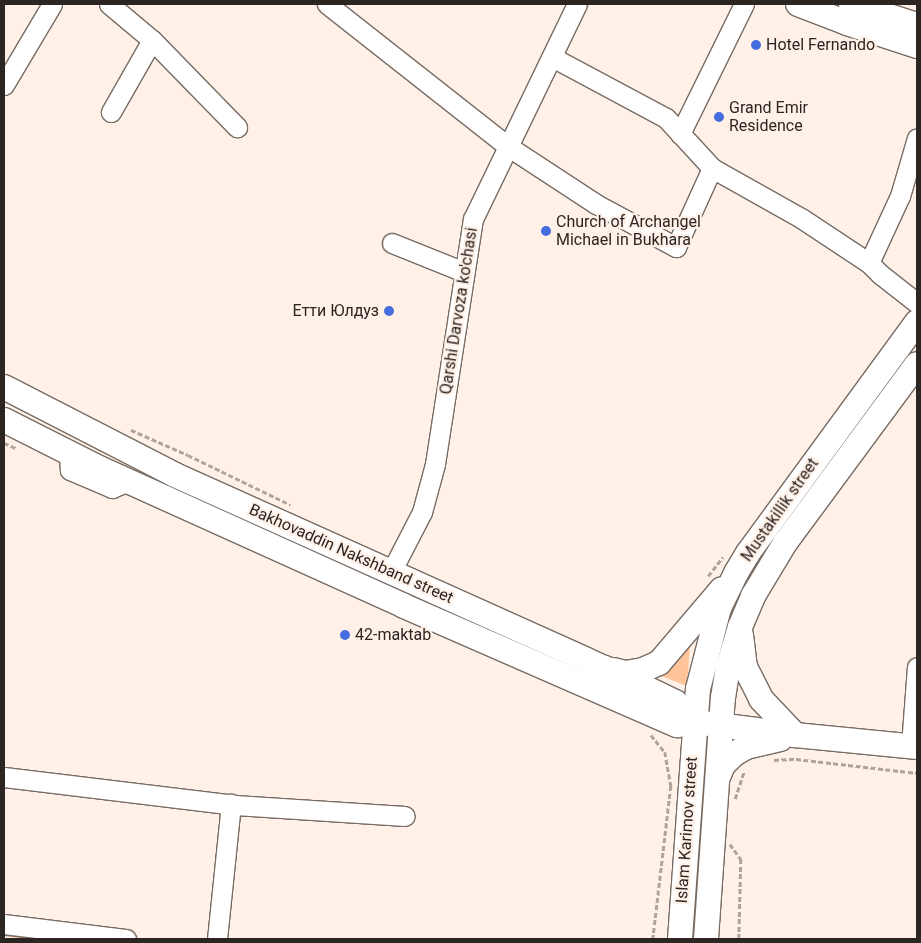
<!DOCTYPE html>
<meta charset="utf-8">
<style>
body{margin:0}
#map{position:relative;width:921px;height:943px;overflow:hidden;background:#fff1e7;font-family:Roboto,sans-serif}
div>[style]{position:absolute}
.green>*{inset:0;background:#ffc49a}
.stream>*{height:4px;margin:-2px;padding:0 2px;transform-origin:2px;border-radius:2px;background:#c88a5d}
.path>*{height:2.5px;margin-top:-1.25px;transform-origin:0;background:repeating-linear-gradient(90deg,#afa49d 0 5px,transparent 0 7.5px)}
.roads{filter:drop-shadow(1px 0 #776b63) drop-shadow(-1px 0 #776b63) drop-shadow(0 1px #776b63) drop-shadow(0 -1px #776b63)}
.minor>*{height:19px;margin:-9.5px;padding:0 9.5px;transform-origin:9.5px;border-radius:9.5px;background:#fff}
.major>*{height:24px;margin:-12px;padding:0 12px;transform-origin:12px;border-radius:12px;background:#fff}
.dots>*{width:14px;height:14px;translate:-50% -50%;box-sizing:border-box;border:2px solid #fff1e7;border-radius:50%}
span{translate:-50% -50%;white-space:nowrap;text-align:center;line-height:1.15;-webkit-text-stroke:4.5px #fff1e7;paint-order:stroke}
.poi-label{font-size:16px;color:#2b2622}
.left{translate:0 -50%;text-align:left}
.right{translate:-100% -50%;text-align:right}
.street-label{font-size:16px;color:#2b2622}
.frame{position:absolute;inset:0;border:5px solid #2b2622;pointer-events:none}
</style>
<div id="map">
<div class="green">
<i style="clip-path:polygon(690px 645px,687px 686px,661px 676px,674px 664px)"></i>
</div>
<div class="stream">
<i style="left:4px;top:934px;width:43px;rotate:6.6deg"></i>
</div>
<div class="path">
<i style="left:131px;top:430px;width:62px;rotate:23.7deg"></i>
<i style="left:188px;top:455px;width:114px;rotate:25.9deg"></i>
<i style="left:4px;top:443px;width:13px;rotate:23deg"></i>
<i style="left:708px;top:576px;width:24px;rotate:-52deg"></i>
<i style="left:651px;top:735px;width:22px;rotate:51deg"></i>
<i style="left:665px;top:752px;width:35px;rotate:80deg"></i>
<i style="left:671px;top:786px;width:154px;rotate:96.7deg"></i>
<i style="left:774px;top:760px;width:22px;rotate:-3deg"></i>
<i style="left:796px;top:759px;width:122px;rotate:6.6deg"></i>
<i style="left:735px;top:799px;width:29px;rotate:-72deg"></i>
<i style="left:730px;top:844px;width:19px;rotate:54deg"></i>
<i style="left:741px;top:859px;width:80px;rotate:91.4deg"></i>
</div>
<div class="roads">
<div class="minor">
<i style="left:109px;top:4px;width:56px;rotate:39.9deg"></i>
<i style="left:152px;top:40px;width:83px;rotate:119.7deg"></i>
<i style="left:327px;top:4px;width:231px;rotate:38.2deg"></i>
<i style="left:509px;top:147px;width:104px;rotate:33.2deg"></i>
<i style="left:596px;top:204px;width:91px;rotate:28.3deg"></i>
<i style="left:676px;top:247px;width:87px;rotate:-65.5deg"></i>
<i style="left:152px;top:40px;width:122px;rotate:45.7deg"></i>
<i style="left:552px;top:57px;width:129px;rotate:28.2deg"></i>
<i style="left:666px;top:118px;width:68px;rotate:47.4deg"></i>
<i style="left:712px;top:168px;width:102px;rotate:29.3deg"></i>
<i style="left:801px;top:218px;width:82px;rotate:33.5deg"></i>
<i style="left:869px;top:263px;width:16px;rotate:45deg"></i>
<i style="left:880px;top:274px;width:47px;rotate:38.1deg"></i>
<i style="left:4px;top:85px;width:94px;rotate:-59.3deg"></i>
<i style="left:680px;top:134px;width:145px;rotate:-63.8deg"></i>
<i style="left:392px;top:243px;width:78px;rotate:21.9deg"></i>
<i style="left:869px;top:263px;width:74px;rotate:-65.2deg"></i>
<i style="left:900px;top:196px;width:60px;rotate:-73.7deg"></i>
<i style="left:69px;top:453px;width:17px;rotate:87deg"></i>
<i style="left:70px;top:470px;width:46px;rotate:23.2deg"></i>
<i style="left:112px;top:488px;width:18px;rotate:-22deg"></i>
<i style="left:391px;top:572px;width:68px;rotate:-62.7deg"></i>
<i style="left:422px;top:512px;width:50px;rotate:-74.8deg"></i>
<i style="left:435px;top:464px;width:248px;rotate:-81.2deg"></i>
<i style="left:473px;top:219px;width:239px;rotate:-64.2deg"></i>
<i style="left:911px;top:746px;width:79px;rotate:-85.7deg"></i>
<i style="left:4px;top:777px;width:233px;rotate:6.9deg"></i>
<i style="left:235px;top:805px;width:170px;rotate:3.7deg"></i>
<i style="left:4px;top:924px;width:123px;rotate:7deg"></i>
<i style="left:217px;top:939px;width:136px;rotate:-84.1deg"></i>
</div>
<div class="major">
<i style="left:798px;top:4px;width:53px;rotate:21.2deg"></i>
<i style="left:847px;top:23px;width:74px;rotate:18.2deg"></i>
<i style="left:851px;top:4px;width:69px;rotate:17.7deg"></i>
<i style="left:4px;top:387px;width:192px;rotate:27.2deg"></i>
<i style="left:175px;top:475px;width:471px;rotate:24.2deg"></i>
<i style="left:605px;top:668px;width:78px;rotate:25.9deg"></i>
<i style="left:675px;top:702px;width:28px;rotate:45deg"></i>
<i style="left:4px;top:420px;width:106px;rotate:26.8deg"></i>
<i style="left:99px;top:468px;width:335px;rotate:24.3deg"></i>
<i style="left:404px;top:606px;width:298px;rotate:23.6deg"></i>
<i style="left:677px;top:725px;width:18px;rotate:-9deg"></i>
<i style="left:695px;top:722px;width:101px;rotate:7.4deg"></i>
<i style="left:795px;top:735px;width:123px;rotate:5.6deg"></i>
<i style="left:741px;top:635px;width:32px;rotate:83deg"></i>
<i style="left:745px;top:667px;width:36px;rotate:63deg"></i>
<i style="left:761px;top:699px;width:50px;rotate:46.6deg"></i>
<i style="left:614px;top:670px;width:11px;rotate:15deg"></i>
<i style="left:625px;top:673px;width:18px;rotate:-9deg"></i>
<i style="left:643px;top:670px;width:17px;rotate:-24deg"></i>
<i style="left:659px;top:663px;width:97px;rotate:-49.6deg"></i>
<i style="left:718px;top:777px;width:13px;rotate:-67deg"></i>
<i style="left:723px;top:765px;width:16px;rotate:-45deg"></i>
<i style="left:734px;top:754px;width:14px;rotate:-30deg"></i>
<i style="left:746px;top:747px;width:35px;rotate:-13deg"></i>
<i style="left:680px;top:939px;width:251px;rotate:-85.9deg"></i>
<i style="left:698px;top:689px;width:84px;rotate:-75.5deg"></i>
<i style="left:719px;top:608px;width:39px;rotate:-64deg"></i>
<i style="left:736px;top:573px;width:23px;rotate:-59deg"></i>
<i style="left:748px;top:553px;width:286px;rotate:-53.8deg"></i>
<i style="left:706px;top:939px;width:242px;rotate:-86deg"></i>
<i style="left:723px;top:698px;width:31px;rotate:-81deg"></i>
<i style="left:728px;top:667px;width:42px;rotate:-73.3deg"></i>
<i style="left:740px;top:627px;width:34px;rotate:-67deg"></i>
<i style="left:753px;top:596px;width:62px;rotate:-58.9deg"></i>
<i style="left:785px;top:543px;width:222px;rotate:-53.6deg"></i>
</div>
</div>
<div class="dots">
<i style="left:756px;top:45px;background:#466de0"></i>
<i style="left:719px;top:117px;background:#466de0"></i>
<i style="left:546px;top:231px;background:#466de0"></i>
<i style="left:389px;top:311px;background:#466de0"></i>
<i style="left:345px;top:635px;background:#466de0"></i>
</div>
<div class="poi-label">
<span class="left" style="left:766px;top:45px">Hotel Fernando</span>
<span class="left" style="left:729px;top:117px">Grand Emir<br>Residence</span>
<span class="left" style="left:556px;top:231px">Church of Archangel<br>Michael in Bukhara</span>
<span class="right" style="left:379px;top:311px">Етти Юлдуз</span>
<span class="left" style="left:355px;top:635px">42-maktab</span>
</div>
<div class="street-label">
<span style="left:459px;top:311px;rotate:-81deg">Qarshi Darvoza ko'chasi</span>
<span style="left:780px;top:510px;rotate:-55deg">Mustakillik street</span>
<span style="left:351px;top:554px;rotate:24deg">Bakhovaddin Nakshband street</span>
<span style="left:687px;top:830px;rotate:-86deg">Islam Karimov street</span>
</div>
<div class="frame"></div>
</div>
